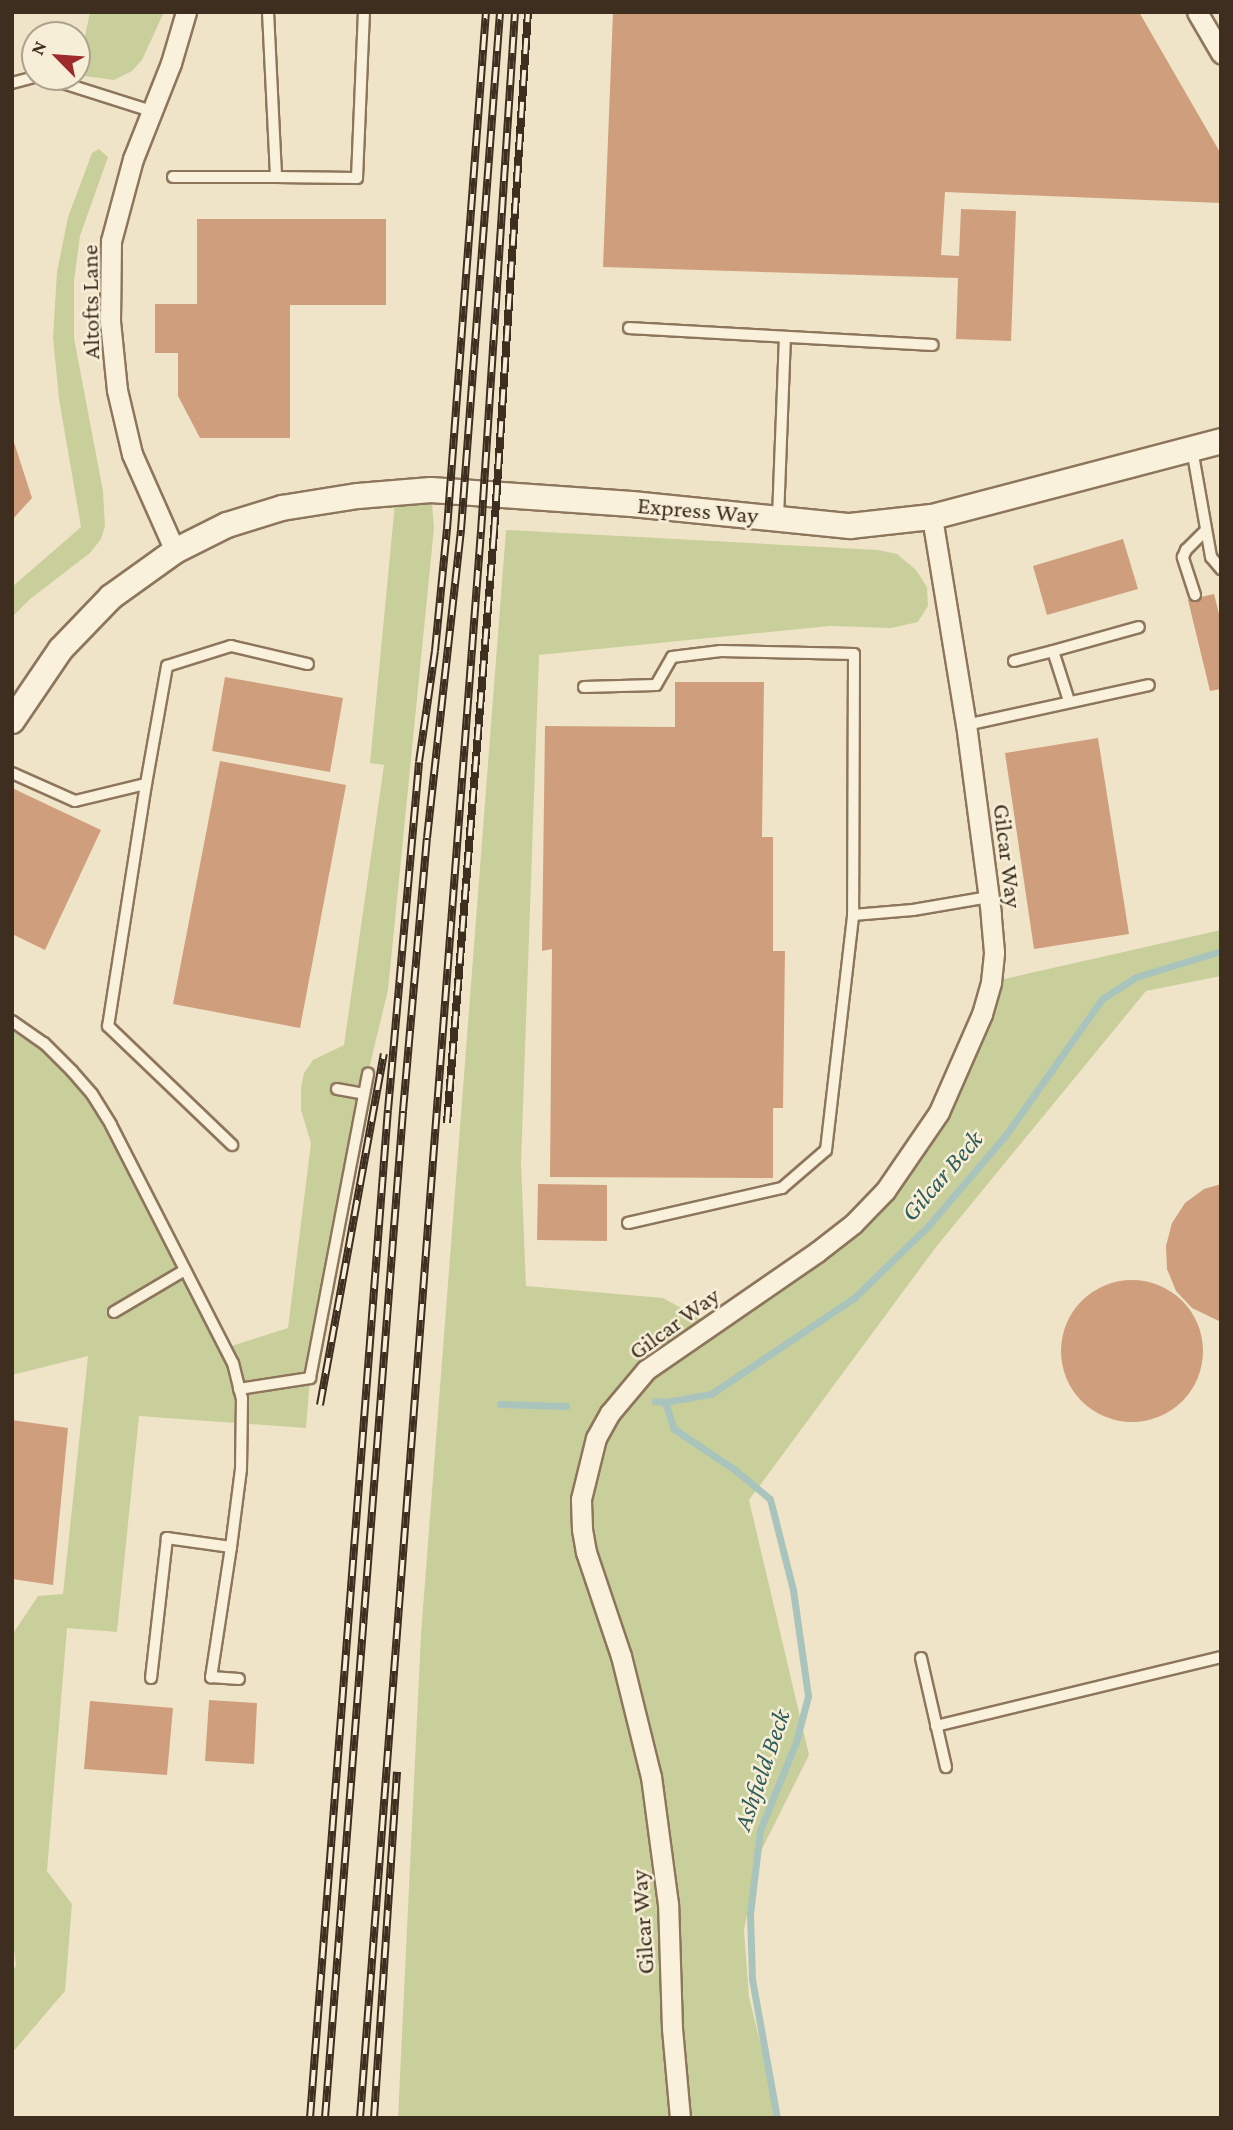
<!DOCTYPE html>
<style>
body{margin:0}
#map{position:relative;width:1233px;height:2130px;overflow:hidden;background:#f0e4c8;font-family:"Crimson Pro",serif}
div>[style]{position:absolute}
.green>*{inset:0;background:#c9cf9b}
.stream>*{height:7px;margin:-3.5px;padding:0 3.5px;transform-origin:3.5px;border-radius:3.5px;background:#a9c4bc}
.building>*{inset:0;background:#cf9f7d}
.round{border-radius:50%}
.roads{filter:drop-shadow(2px 0 #8d765c) drop-shadow(-2px 0 #8d765c) drop-shadow(0 2px #8d765c) drop-shadow(0 -2px #8d765c)}
.service>*{height:10px;margin:-5px;padding:0 5px;transform-origin:5px;border-radius:5px;background:#faf1dc}
.minor>*{height:19px;margin:-9.5px;padding:0 9.5px;transform-origin:9.5px;border-radius:9.5px;background:#faf1dc}
.tertiary>*{height:24px;margin:-12px;padding:0 12px;transform-origin:12px;border-radius:12px;background:#faf1dc}
.rail>*{height:8px;margin-top:-4px;transform-origin:0;background:repeating-linear-gradient(90deg,#f7eed8 0 16px,#3d2e20 0 32px);box-sizing:border-box;border-block:2px solid #3d2e20}
span{translate:-50% -50%;white-space:nowrap;text-align:center;line-height:1.15;-webkit-text-stroke:5px #f7eed8;paint-order:stroke}
.street-label{font-size:24px;color:#3d2e20}
.water-label{font-size:26px;color:#2f5d5a;font-style:italic}
.frame{position:absolute;inset:0;border:14px solid #3d2e20;pointer-events:none}
.north{position:absolute;left:21px;top:21px;width:70px;height:70px;box-sizing:border-box;background:#f7eed8;border:2px solid #ada18e;border-radius:50%;rotate:295deg;font-size:19px;font-weight:700;line-height:28px;text-align:center;color:#3d2e20}
.north::after{content:'';display:block;margin:auto;width:24px;height:32px;background:#9e2a2b;clip-path:polygon(50% 0,100% 100%,50% 72%,0 100%)}
</style>
<div id="map">
<div class="green">
<i style="clip-path:polygon(90px 12px,164px 12px,142px 60px,132px 71px,114px 80px,77px 75px)"></i>
<i style="clip-path:polygon(99px 149px,108px 157px,80px 236px,74px 281px,74px 338px,103px 491px,105px 526px,101px 539px,90px 553px,30px 599px,12px 617px,12px 587px,81px 527px,59px 399px,53px 338px,57px 272px,68px 217px,92px 153px)"></i>
<i style="clip-path:polygon(431px 490px,434px 528px,388px 990px,368px 1073px,310px 1378px,306px 1428px,139px 1416px,117px 1632px,67px 1628px,47px 1871px,72px 1904px,65px 1991px,12px 2053px,12px 1974px,16px 1965px,12px 1934px,12px 1635px,38px 1596px,63px 1594px,88px 1356px,12px 1375px,12px 1021px,44px 1043px,92px 1095px,225px 1348px,288px 1328px,311px 1143px,301px 1110px,301px 1088px,304px 1073px,313px 1060px,344px 1045px,384px 765px,370px 763px,396px 493px)"></i>
<i style="clip-path:polygon(506px 530px,878px 550px,897px 554px,916px 570px,927px 587px,928px 606px,918px 622px,891px 628px,830px 626px,539px 655px,521px 1163px,526px 1286px,663px 1298px,711px 1324px,817px 1252px,914px 1151px,991px 982px,1221px 930px,1221px 976px,1146px 991px,936px 1247px,749px 1500px,809px 1755px,758px 1857px,744px 1930px,749px 1997px,779px 2118px,398px 2118px,421px 1634px)"></i>
</div>
<div class="stream">
<i style="left:655px;top:1401px;width:10px;rotate:6deg"></i>
<i style="left:665px;top:1402px;width:47px;rotate:-9.9deg"></i>
<i style="left:711px;top:1394px;width:172px;rotate:-33.9deg"></i>
<i style="left:854px;top:1298px;width:103px;rotate:-44.2deg"></i>
<i style="left:928px;top:1226px;width:118px;rotate:-49.5deg"></i>
<i style="left:1005px;top:1136px;width:168px;rotate:-54.7deg"></i>
<i style="left:1102px;top:999px;width:40px;rotate:-32.9deg"></i>
<i style="left:1136px;top:977px;width:89px;rotate:-17deg"></i>
<i style="left:665px;top:1402px;width:28px;rotate:72deg"></i>
<i style="left:674px;top:1429px;width:73px;rotate:33.9deg"></i>
<i style="left:735px;top:1470px;width:45px;rotate:39.6deg"></i>
<i style="left:770px;top:1499px;width:94px;rotate:75.8deg"></i>
<i style="left:793px;top:1590px;width:107px;rotate:81.9deg"></i>
<i style="left:808px;top:1696px;width:48px;rotate:104.6deg"></i>
<i style="left:796px;top:1742px;width:95px;rotate:112.2deg"></i>
<i style="left:760px;top:1830px;width:85px;rotate:96.8deg"></i>
<i style="left:750px;top:1914px;width:65px;rotate:88.2deg"></i>
<i style="left:752px;top:1979px;width:141px;rotate:79.8deg"></i>
<i style="left:500px;top:1404px;width:66px;rotate:1.7deg"></i>
</div>
<div class="building">
<i style="clip-path:polygon(613px 12px,1139px 12px,1221px 154px,1221px 203px,945px 192px,941px 255px,959px 256px,961px 209px,1016px 211px,1011px 341px,956px 339px,958px 278px,603px 267px)"></i>
<i style="clip-path:polygon(197px 219px,386px 219px,386px 305px,290px 305px,290px 438px,200px 438px,178px 396px,178px 353px,155px 353px,155px 304px,197px 304px)"></i>
<i style="clip-path:polygon(12px 436px,32px 498px,12px 520px)"></i>
<i style="clip-path:polygon(1123px 539px,1138px 589px,1047px 615px,1033px 566px)"></i>
<i style="clip-path:polygon(1214px 594px,1221px 622px,1221px 689px,1210px 691px,1188px 600px)"></i>
<i style="clip-path:polygon(225px 677px,343px 698px,330px 772px,212px 751px)"></i>
<i style="clip-path:polygon(675px 682px,764px 682px,762px 837px,773px 837px,773px 951px,785px 951px,783px 1108px,773px 1108px,773px 1178px,550px 1177px,552px 949px,542px 951px,545px 726px,675px 727px)"></i>
<i style="clip-path:polygon(1098px 738px,1129px 934px,1034px 949px,1005px 753px)"></i>
<i style="clip-path:polygon(220px 761px,346px 785px,300px 1028px,173px 1004px)"></i>
<i style="clip-path:polygon(12px 788px,101px 830px,45px 950px,12px 934px)"></i>
<i style="clip-path:polygon(538px 1184px,607px 1185px,607px 1241px,537px 1240px)"></i>
<i style="clip-path:polygon(1221px 1184px,1221px 1322px,1192px 1308px,1176px 1291px,1167px 1269px,1166px 1246px,1172px 1223px,1185px 1203px,1204px 1189px)"></i>
<i class="round" style="left:1061px;top:1280px;width:142px;height:142px"></i>
<i style="clip-path:polygon(12px 1420px,68px 1428px,53px 1585px,12px 1579px)"></i>
<i style="clip-path:polygon(209px 1700px,257px 1703px,254px 1764px,205px 1761px)"></i>
<i style="clip-path:polygon(90px 1701px,173px 1708px,167px 1775px,84px 1769px)"></i>
</div>
<div class="roads">
<div class="service">
<i style="left:268px;top:12px;width:165px;rotate:87.2deg"></i>
<i style="left:276px;top:177px;width:81px;rotate:0.7deg"></i>
<i style="left:357px;top:178px;width:166px;rotate:-87.6deg"></i>
<i style="left:44px;top:77px;width:112px;rotate:17.6deg"></i>
<i style="left:12px;top:83px;width:24px;rotate:-15deg"></i>
<i style="left:173px;top:177px;width:103px"></i>
<i style="left:629px;top:328px;width:304px;rotate:3.2deg"></i>
<i style="left:1192px;top:449px;width:110px;rotate:80deg"></i>
<i style="left:1211px;top:557px;width:16px;rotate:50deg"></i>
<i style="left:778px;top:518px;width:181px;rotate:-87.8deg"></i>
<i style="left:1195px;top:595px;width:40px;rotate:-108deg"></i>
<i style="left:1183px;top:557px;width:8px;rotate:-67deg"></i>
<i style="left:1186px;top:550px;width:28px;rotate:-45deg"></i>
<i style="left:1014px;top:661px;width:40px;rotate:-14.4deg"></i>
<i style="left:584px;top:687px;width:72px;rotate:-1.6deg"></i>
<i style="left:656px;top:685px;width:32px;rotate:-60deg"></i>
<i style="left:672px;top:657px;width:49px;rotate:-7deg"></i>
<i style="left:721px;top:651px;width:133px;rotate:1.3deg"></i>
<i style="left:854px;top:654px;width:261px;rotate:90.2deg"></i>
<i style="left:1069px;top:701px;width:52px;rotate:-107.7deg"></i>
<i style="left:1053px;top:651px;width:89px;rotate:-15.6deg"></i>
<i style="left:966px;top:725px;width:187px;rotate:-12.3deg"></i>
<i style="left:12px;top:773px;width:69px;rotate:24deg"></i>
<i style="left:75px;top:801px;width:73px;rotate:-13.5deg"></i>
<i style="left:146px;top:784px;width:120px;rotate:-79.9deg"></i>
<i style="left:167px;top:666px;width:67px;rotate:-17.4deg"></i>
<i style="left:231px;top:646px;width:79px;rotate:13.2deg"></i>
<i style="left:146px;top:784px;width:245px;rotate:98.9deg"></i>
<i style="left:108px;top:1026px;width:172px;rotate:43.8deg"></i>
<i style="left:12px;top:1021px;width:39px;rotate:35deg"></i>
<i style="left:44px;top:1043px;width:40px;rotate:45deg"></i>
<i style="left:72px;top:1071px;width:30px;rotate:49deg"></i>
<i style="left:92px;top:1094px;width:36px;rotate:58deg"></i>
<i style="left:111px;top:1125px;width:267px;rotate:62.9deg"></i>
<i style="left:233px;top:1363px;width:36px;rotate:76deg"></i>
<i style="left:242px;top:1398px;width:71px;rotate:90.8deg"></i>
<i style="left:241px;top:1469px;width:79px;rotate:97.3deg"></i>
<i style="left:231px;top:1547px;width:65px;rotate:-172deg"></i>
<i style="left:167px;top:1538px;width:141px;rotate:96.5deg"></i>
<i style="left:337px;top:1089px;width:27px;rotate:10deg"></i>
<i style="left:628px;top:1223px;width:158px;rotate:-12.8deg"></i>
<i style="left:782px;top:1188px;width:58px;rotate:-40.8deg"></i>
<i style="left:826px;top:1150px;width:237px;rotate:-83.4deg"></i>
<i style="left:853px;top:915px;width:60px;rotate:-4.8deg"></i>
<i style="left:913px;top:910px;width:77px;rotate:-9.7deg"></i>
<i style="left:114px;top:1312px;width:82px;rotate:-30.6deg"></i>
<i style="left:239px;top:1389px;width:72px;rotate:-8.8deg"></i>
<i style="left:310px;top:1378px;width:310px;rotate:-79.2deg"></i>
<i style="left:231px;top:1547px;width:132px;rotate:98.7deg"></i>
<i style="left:211px;top:1677px;width:28px;rotate:4deg"></i>
<i style="left:921px;top:1658px;width:112px;rotate:77.1deg"></i>
<i style="left:936px;top:1726px;width:293px;rotate:-13.6deg"></i>
</div>
<div class="minor">
<i style="left:1197px;top:12px;width:48px;rotate:59.7deg"></i>
<i style="left:175px;top:551px;width:106px;rotate:-113.9deg"></i>
<i style="left:132px;top:454px;width:66px;rotate:-103.2deg"></i>
<i style="left:117px;top:390px;width:69px;rotate:-95.8deg"></i>
<i style="left:110px;top:321px;width:80px;rotate:-89.3deg"></i>
<i style="left:111px;top:241px;width:85px;rotate:-75deg"></i>
<i style="left:133px;top:159px;width:103px;rotate:-68.4deg"></i>
<i style="left:171px;top:63px;width:53px;rotate:-73.6deg"></i>
<i style="left:680px;top:2118px;width:90px;rotate:-95.1deg"></i>
<i style="left:672px;top:2028px;width:124px;rotate:-91.8deg"></i>
<i style="left:668px;top:1904px;width:128px;rotate:-97.6deg"></i>
<i style="left:651px;top:1777px;width:125px;rotate:-103.9deg"></i>
<i style="left:621px;top:1656px;width:110px;rotate:-108.6deg"></i>
<i style="left:586px;top:1552px;width:23px;rotate:-100deg"></i>
<i style="left:582px;top:1529px;width:30px;rotate:-92deg"></i>
<i style="left:581px;top:1499px;width:63px;rotate:-76.2deg"></i>
<i style="left:596px;top:1438px;width:29px;rotate:-61deg"></i>
<i style="left:610px;top:1413px;width:56px;rotate:-50.1deg"></i>
<i style="left:646px;top:1370px;width:208px;rotate:-34.6deg"></i>
<i style="left:817px;top:1252px;width:46px;rotate:-37.9deg"></i>
<i style="left:853px;top:1224px;width:46px;rotate:-45.9deg"></i>
<i style="left:885px;top:1191px;width:96px;rotate:-55.6deg"></i>
<i style="left:939px;top:1112px;width:107px;rotate:-66.3deg"></i>
<i style="left:982px;top:1014px;width:33px;rotate:-74deg"></i>
<i style="left:991px;top:982px;width:30px;rotate:-84deg"></i>
<i style="left:994px;top:952px;width:38px;rotate:-95deg"></i>
<i style="left:991px;top:914px;width:191px;rotate:-97.5deg"></i>
<i style="left:966px;top:725px;width:211px;rotate:-99.3deg"></i>
</div>
<div class="tertiary">
<i style="left:12px;top:721px;width:87px;rotate:-55.8deg"></i>
<i style="left:61px;top:649px;width:72px;rotate:-46.1deg"></i>
<i style="left:111px;top:597px;width:79px;rotate:-35.7deg"></i>
<i style="left:175px;top:551px;width:58px;rotate:-26.6deg"></i>
<i style="left:227px;top:525px;width:58px;rotate:-17.2deg"></i>
<i style="left:282px;top:508px;width:77px;rotate:-9deg"></i>
<i style="left:358px;top:496px;width:73px;rotate:-4.7deg"></i>
<i style="left:431px;top:490px;width:201px;rotate:4deg"></i>
<i style="left:632px;top:504px;width:219px;rotate:5.8deg"></i>
<i style="left:850px;top:526px;width:82px;rotate:-6.3deg"></i>
<i style="left:932px;top:517px;width:299px;rotate:-14.7deg"></i>
</div>
</div>
<div class="rail">
<i style="left:447px;top:1123px;width:592px;rotate:-85.45deg"></i>
<i style="left:494px;top:533px;width:522px;rotate:-86.27deg"></i>
<i style="left:320px;top:1405px;width:357px;rotate:-79.7deg"></i>
<i style="left:310px;top:2118px;width:1011px;rotate:-85.58deg"></i>
<i style="left:388px;top:1110px;width:349px;rotate:-84.9deg"></i>
<i style="left:419px;top:762px;width:112px;rotate:-81.8deg"></i>
<i style="left:435px;top:651px;width:123px;rotate:-84.4deg"></i>
<i style="left:447px;top:529px;width:518px;rotate:-85.69deg"></i>
<i style="left:325px;top:2118px;width:1010px;rotate:-85.57deg"></i>
<i style="left:403px;top:1111px;width:274px;rotate:-85deg"></i>
<i style="left:427px;top:838px;width:310px;rotate:-83.7deg"></i>
<i style="left:461px;top:530px;width:519px;rotate:-85.69deg"></i>
<i style="left:360px;top:2118px;width:1591px;rotate:-85.64deg"></i>
<i style="left:481px;top:532px;width:521px;rotate:-86.26deg"></i>
<i style="left:374px;top:2118px;width:347px;rotate:-86.2deg"></i>
</div>
<div class="street-label">
<span style="left:90px;top:302px;rotate:-91deg">Altofts Lane</span>
<span style="left:698px;top:510px;rotate:5deg">Express Way</span>
<span style="left:1008px;top:856px;rotate:83deg">Gilcar Way</span>
<span style="left:674px;top:1323px;rotate:-36deg">Gilcar Way</span>
<span style="left:642px;top:1922px;rotate:-94deg">Gilcar Way</span>
</div>
<div class="water-label">
<span style="left:942px;top:1176px;rotate:-49deg">Gilcar Beck</span>
<span style="left:762px;top:1770px;rotate:-71deg">Ashfield Beck</span>
</div>
<div class="frame"></div>
<div class="north">N</div>
</div>
